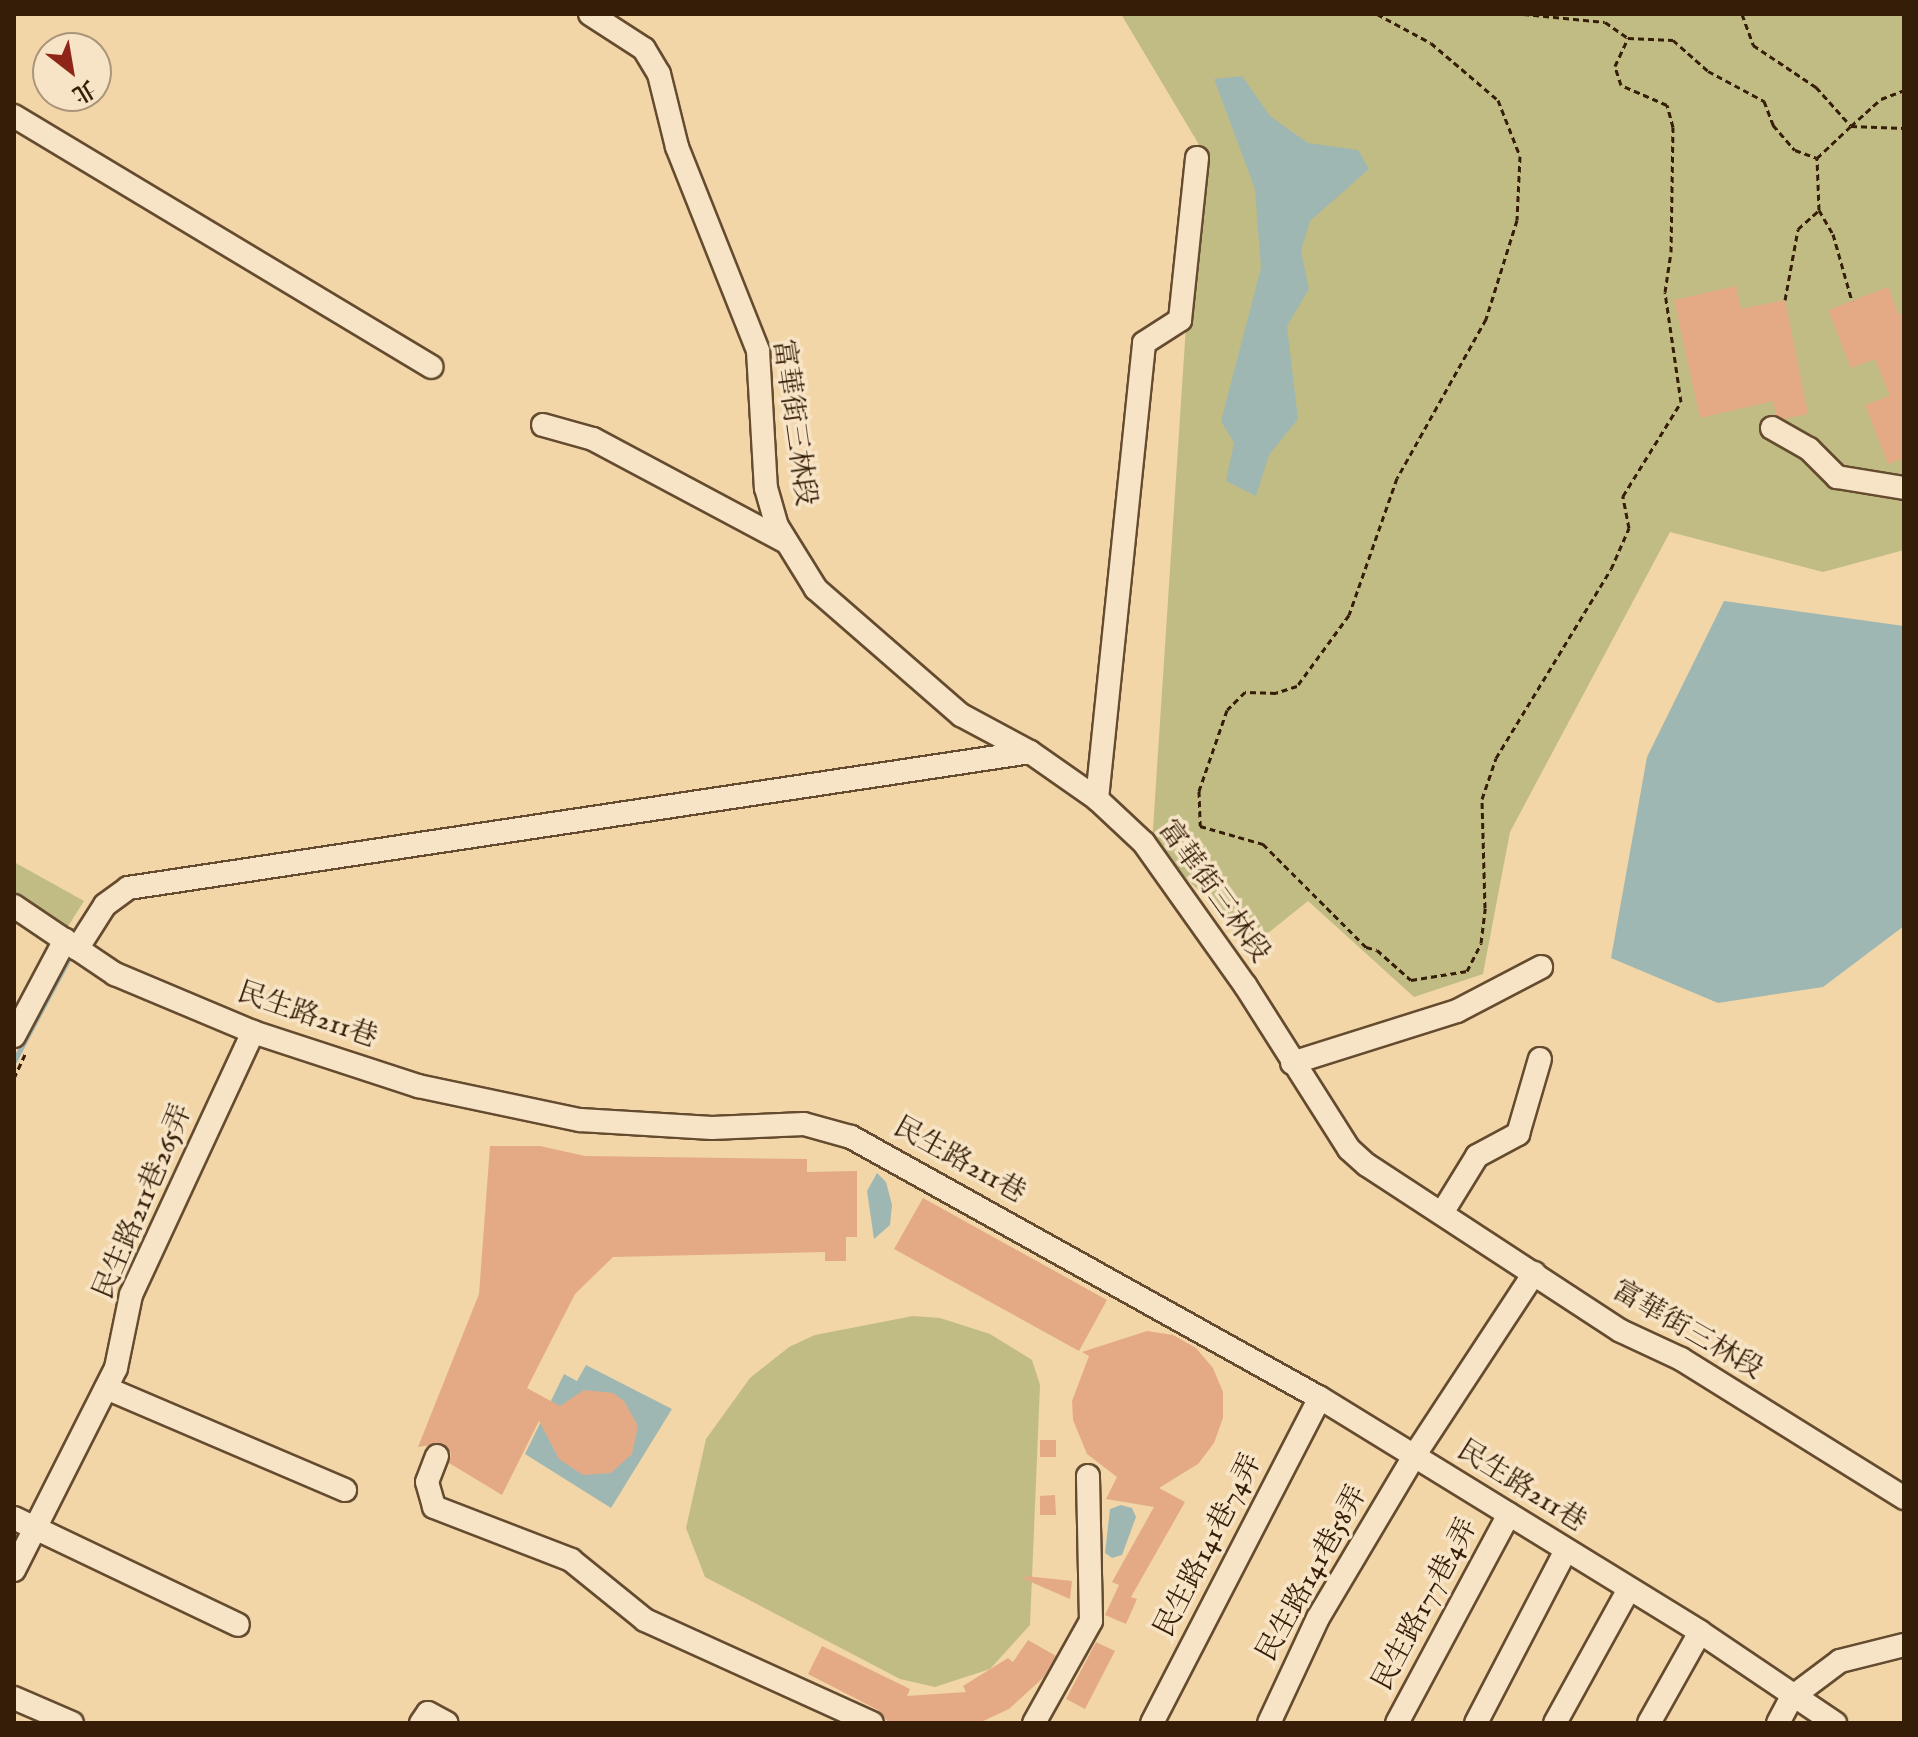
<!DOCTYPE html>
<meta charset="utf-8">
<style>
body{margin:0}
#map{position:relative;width:1918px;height:1737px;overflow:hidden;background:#f2d6a8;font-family:"IM FELL English","Noto Serif TC",serif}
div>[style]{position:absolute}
.green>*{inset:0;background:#c0bc84}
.water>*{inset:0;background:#9fb7b2}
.stream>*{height:5px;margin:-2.5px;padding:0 2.5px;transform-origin:2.5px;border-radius:2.5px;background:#9fb7b2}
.building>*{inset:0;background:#e4aa86}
.path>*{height:3px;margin-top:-1.5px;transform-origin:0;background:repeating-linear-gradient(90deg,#361d07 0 6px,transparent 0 10px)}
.roads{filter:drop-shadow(2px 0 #654b2f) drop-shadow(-2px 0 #654b2f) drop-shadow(0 2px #654b2f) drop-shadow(0 -2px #654b2f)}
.minor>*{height:22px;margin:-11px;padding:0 11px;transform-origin:11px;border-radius:11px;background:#f7e4c6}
span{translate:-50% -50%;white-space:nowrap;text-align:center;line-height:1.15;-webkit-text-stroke:7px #f7e4c6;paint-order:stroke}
.street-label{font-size:28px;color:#361d07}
.frame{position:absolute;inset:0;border:16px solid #361d07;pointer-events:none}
.north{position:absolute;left:32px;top:32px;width:80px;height:80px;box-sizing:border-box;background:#f7e4c6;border:2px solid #aa947a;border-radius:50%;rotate:149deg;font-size:22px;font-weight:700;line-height:32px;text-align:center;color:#361d07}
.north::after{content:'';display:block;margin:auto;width:28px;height:36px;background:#8f2418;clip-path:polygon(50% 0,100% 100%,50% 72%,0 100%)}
</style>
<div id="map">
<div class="green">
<i style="clip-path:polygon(1121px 14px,1904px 14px,1904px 550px,1823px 572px,1670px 532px,1510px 832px,1483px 974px,1414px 997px,1308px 901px,1253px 945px,1152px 844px,1198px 143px)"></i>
<i style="clip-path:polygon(14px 862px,84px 901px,67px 928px,14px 897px)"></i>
<i style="clip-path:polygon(913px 1316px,940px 1318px,990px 1334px,1032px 1360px,1040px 1385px,1030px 1625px,990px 1669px,935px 1687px,900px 1679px,705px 1577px,686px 1528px,706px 1439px,750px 1378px,789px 1347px,815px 1335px)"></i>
</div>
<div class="water">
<i style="clip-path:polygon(1242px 76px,1270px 116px,1308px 143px,1358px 150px,1369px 169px,1310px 221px,1301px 251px,1309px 289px,1287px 326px,1298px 419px,1269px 455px,1256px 496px,1226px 481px,1234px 443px,1221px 421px,1261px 268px,1255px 189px,1214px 79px)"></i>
<i style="clip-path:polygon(1724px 601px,1904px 626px,1904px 926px,1823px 987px,1718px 1003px,1611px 958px,1647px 757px)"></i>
<i style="clip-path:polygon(877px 1173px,886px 1182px,892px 1205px,890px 1225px,874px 1239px,867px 1191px)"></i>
<i style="clip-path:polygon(586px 1365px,672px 1409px,611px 1508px,525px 1454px,564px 1374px,577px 1381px)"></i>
<i style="clip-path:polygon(1121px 1505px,1132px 1508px,1136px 1517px,1122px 1555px,1112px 1558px,1105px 1553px,1110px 1509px)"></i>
</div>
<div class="stream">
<i style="left:959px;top:752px;width:32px;rotate:-9deg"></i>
<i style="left:14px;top:1061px;width:117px;rotate:-61.9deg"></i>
</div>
<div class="building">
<i style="clip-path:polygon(1736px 286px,1741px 309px,1785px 300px,1808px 414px,1784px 419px,1776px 415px,1773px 401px,1700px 418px,1674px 300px)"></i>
<i style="clip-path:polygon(1888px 287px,1899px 315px,1904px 313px,1904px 458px,1888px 464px,1865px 405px,1890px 396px,1875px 359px,1851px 368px,1828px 310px)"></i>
<i style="clip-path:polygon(490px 1146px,540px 1146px,585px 1156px,807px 1159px,807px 1172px,857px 1171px,857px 1237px,846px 1237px,846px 1261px,825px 1261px,825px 1252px,613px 1257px,575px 1294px,527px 1388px,560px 1406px,584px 1390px,613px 1393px,624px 1401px,638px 1426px,632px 1454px,611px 1473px,583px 1475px,559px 1459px,539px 1421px,502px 1495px,449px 1463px,451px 1453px,443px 1443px,418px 1447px,479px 1294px)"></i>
<i style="clip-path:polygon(923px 1198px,1107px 1300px,1079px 1351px,894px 1249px)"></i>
<i style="clip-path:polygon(1147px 1331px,1173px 1335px,1196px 1348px,1213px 1368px,1223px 1392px,1223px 1418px,1214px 1443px,1198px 1464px,1159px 1488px,1185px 1502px,1131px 1597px,1137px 1599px,1126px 1624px,1105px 1615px,1119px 1585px,1112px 1582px,1154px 1507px,1106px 1499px,1117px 1477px,1087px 1454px,1073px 1420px,1072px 1401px,1089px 1356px,1082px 1352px)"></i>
<i style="clip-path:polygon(1040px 1440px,1056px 1440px,1056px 1457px,1040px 1457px)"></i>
<i style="clip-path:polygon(1055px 1495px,1056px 1515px,1040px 1515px,1040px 1496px)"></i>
<i style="clip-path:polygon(1025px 1576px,1072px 1581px,1070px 1599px,1024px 1579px)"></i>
<i style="clip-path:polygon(1028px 1640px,1056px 1656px,1043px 1678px,1009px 1709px,979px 1723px,889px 1723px,878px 1710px,808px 1674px,822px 1646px,910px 1689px,907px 1696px,966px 1692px,963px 1686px,1008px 1658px,1013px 1662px)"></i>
<i style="clip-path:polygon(1096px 1642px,1115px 1651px,1085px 1709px,1066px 1699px)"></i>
</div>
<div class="path">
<i style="left:1377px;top:14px;width:61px;rotate:28.2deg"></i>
<i style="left:1431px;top:43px;width:88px;rotate:40.4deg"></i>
<i style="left:1498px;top:100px;width:60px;rotate:68.6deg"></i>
<i style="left:1520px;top:156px;width:64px;rotate:92.7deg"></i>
<i style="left:1517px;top:220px;width:104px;rotate:107.4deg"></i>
<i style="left:1486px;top:319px;width:182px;rotate:119.2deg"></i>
<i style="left:1397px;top:478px;width:145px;rotate:109.3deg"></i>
<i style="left:1349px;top:615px;width:88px;rotate:126.2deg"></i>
<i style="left:1297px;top:686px;width:22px;rotate:162deg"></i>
<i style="left:1276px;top:693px;width:31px;rotate:-178deg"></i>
<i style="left:1245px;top:692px;width:25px;rotate:135deg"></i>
<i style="left:1227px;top:710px;width:86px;rotate:109.1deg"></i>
<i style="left:1199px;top:791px;width:35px;rotate:88deg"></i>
<i style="left:1200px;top:826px;width:66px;rotate:15.9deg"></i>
<i style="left:1263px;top:844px;width:146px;rotate:45deg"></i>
<i style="left:1366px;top:947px;width:11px;rotate:15deg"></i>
<i style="left:1377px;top:950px;width:45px;rotate:41.4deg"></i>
<i style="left:1411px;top:980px;width:57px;rotate:-9.1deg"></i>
<i style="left:1467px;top:971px;width:31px;rotate:-63deg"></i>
<i style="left:1481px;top:943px;width:35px;rotate:-83deg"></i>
<i style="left:1485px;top:908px;width:109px;rotate:-91.6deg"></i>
<i style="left:1482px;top:799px;width:43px;rotate:-71.1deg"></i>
<i style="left:1496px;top:758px;width:221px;rotate:-58.7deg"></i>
<i style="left:1611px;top:569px;width:45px;rotate:-66.3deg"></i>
<i style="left:1629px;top:528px;width:33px;rotate:-101deg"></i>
<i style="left:1623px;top:496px;width:110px;rotate:-58.3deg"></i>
<i style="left:1681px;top:402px;width:111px;rotate:-98.3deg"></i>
<i style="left:1665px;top:292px;width:40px;rotate:-81.5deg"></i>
<i style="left:1671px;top:252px;width:125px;rotate:-89.1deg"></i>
<i style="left:1673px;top:127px;width:23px;rotate:-105deg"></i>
<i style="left:1667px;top:105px;width:50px;rotate:-156.5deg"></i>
<i style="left:1621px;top:85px;width:20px;rotate:-108deg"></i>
<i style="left:1615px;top:66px;width:31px;rotate:-65deg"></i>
<i style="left:1523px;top:14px;width:82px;rotate:5.6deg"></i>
<i style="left:1605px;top:22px;width:28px;rotate:35deg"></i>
<i style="left:1628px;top:38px;width:45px;rotate:2.5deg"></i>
<i style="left:1673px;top:40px;width:47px;rotate:41.5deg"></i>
<i style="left:1708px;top:71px;width:64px;rotate:28.2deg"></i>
<i style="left:1764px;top:101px;width:26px;rotate:69deg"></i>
<i style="left:1773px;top:125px;width:33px;rotate:49deg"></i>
<i style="left:1795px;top:150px;width:23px;rotate:20deg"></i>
<i style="left:1817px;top:158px;width:47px;rotate:-43.3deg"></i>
<i style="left:1851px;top:126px;width:53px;rotate:2.2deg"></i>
<i style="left:1742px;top:14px;width:33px;rotate:70deg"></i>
<i style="left:1753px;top:45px;width:76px;rotate:33.7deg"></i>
<i style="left:1816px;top:87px;width:52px;rotate:48.1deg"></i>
<i style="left:1851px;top:126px;width:40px;rotate:-42deg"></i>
<i style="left:1881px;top:99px;width:25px;rotate:-21deg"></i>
<i style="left:1819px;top:210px;width:28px;rotate:60deg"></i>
<i style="left:1833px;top:234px;width:70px;rotate:74.2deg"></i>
<i style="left:1785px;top:300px;width:72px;rotate:-79.6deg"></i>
<i style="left:1798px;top:229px;width:28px;rotate:-42deg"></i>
<i style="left:1819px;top:210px;width:52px;rotate:-92.2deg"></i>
<i style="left:14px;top:1078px;width:29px;rotate:-65deg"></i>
</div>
<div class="roads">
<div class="minor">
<i style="left:590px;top:14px;width:64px;rotate:32.9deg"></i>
<i style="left:644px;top:49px;width:29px;rotate:59deg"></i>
<i style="left:659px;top:74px;width:75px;rotate:76.1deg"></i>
<i style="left:677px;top:147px;width:219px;rotate:68.3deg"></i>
<i style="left:758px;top:351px;width:137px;rotate:86.7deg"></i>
<i style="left:766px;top:488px;width:40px;rotate:74deg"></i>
<i style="left:777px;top:526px;width:74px;rotate:58.2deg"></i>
<i style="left:816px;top:589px;width:192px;rotate:41deg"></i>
<i style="left:961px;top:715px;width:78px;rotate:28.2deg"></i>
<i style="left:1030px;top:752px;width:82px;rotate:35deg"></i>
<i style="left:1097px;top:799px;width:64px;rotate:43.1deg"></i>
<i style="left:1144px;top:843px;width:174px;rotate:54.6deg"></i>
<i style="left:1245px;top:985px;width:194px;rotate:57.6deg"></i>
<i style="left:1349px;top:1149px;width:24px;rotate:42deg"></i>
<i style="left:1367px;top:1165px;width:303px;rotate:33.2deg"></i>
<i style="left:1621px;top:1331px;width:66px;rotate:25deg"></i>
<i style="left:1681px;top:1359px;width:263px;rotate:31.9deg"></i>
<i style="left:14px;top:116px;width:487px;rotate:31deg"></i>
<i style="left:543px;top:425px;width:52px;rotate:15.6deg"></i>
<i style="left:593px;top:439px;width:219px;rotate:28.1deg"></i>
<i style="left:1772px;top:428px;width:43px;rotate:29.6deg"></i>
<i style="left:1809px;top:449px;width:40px;rotate:45deg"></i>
<i style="left:1837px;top:477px;width:68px;rotate:9.3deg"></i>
<i style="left:1097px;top:799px;width:458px;rotate:-84.1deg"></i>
<i style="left:1144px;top:343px;width:43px;rotate:-32.6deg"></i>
<i style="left:1180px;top:320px;width:163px;rotate:-84deg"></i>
<i style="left:14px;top:906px;width:122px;rotate:34deg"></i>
<i style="left:115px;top:974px;width:150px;rotate:22.8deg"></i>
<i style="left:253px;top:1032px;width:174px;rotate:18.1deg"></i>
<i style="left:418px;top:1086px;width:166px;rotate:11.9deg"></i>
<i style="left:580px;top:1120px;width:132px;rotate:3.5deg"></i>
<i style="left:712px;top:1128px;width:92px;rotate:-2.5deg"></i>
<i style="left:804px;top:1124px;width:49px;rotate:15.5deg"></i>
<i style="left:851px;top:1137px;width:537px;rotate:29.1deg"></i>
<i style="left:1320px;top:1398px;width:446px;rotate:31.6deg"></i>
<i style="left:1700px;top:1632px;width:163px;rotate:34deg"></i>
<i style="left:77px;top:949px;width:52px;rotate:-57.5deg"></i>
<i style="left:105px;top:905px;width:29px;rotate:-36deg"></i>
<i style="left:128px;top:888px;width:912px;rotate:-8.57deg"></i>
<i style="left:14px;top:1036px;width:109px;rotate:-62deg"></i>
<i style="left:1292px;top:1063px;width:173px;rotate:-17.5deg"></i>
<i style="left:1457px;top:1011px;width:95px;rotate:-27.6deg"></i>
<i style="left:1442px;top:1213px;width:67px;rotate:-58.4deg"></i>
<i style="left:1477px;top:1156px;width:47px;rotate:-28.2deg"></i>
<i style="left:1518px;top:1134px;width:78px;rotate:-73.7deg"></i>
<i style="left:106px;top:1388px;width:260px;rotate:23.1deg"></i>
<i style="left:437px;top:1456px;width:28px;rotate:111deg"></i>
<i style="left:427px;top:1482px;width:26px;rotate:74deg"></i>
<i style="left:434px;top:1507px;width:147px;rotate:21.1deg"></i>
<i style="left:571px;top:1560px;width:95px;rotate:39deg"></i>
<i style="left:645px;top:1620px;width:249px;rotate:24.4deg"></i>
<i style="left:14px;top:1518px;width:248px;rotate:25.5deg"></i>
<i style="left:14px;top:1570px;width:226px;rotate:-63.2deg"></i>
<i style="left:116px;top:1368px;width:75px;rotate:-78.4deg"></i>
<i style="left:131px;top:1295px;width:290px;rotate:-65.1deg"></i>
<i style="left:14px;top:1698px;width:63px;rotate:23.3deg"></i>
<i style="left:421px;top:1723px;width:12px;rotate:-55deg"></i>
<i style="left:428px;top:1713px;width:21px;rotate:28deg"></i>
<i style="left:1034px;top:1723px;width:117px;rotate:-60.8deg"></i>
<i style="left:1091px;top:1621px;width:145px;rotate:-91.2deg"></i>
<i style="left:1152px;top:1723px;width:366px;rotate:-62.7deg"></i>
<i style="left:1269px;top:1723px;width:116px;rotate:-65deg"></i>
<i style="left:1318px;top:1618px;width:188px;rotate:-59.3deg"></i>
<i style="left:1414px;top:1456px;width:219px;rotate:-56.7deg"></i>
<i style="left:1397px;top:1723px;width:237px;rotate:-61.8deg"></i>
<i style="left:1476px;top:1723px;width:195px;rotate:-62.5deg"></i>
<i style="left:1555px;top:1723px;width:153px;rotate:-61.1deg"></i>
<i style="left:1649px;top:1723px;width:104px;rotate:-60.7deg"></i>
<i style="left:1778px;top:1723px;width:30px;rotate:-62deg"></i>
<i style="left:1792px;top:1697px;width:60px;rotate:-36.9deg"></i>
<i style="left:1840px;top:1661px;width:66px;rotate:-14deg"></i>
</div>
</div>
<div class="street-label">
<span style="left:793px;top:423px;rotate:82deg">富華街三林段</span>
<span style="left:1213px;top:892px;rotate:54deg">富華街三林段</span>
<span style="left:307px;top:1016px;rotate:19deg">民生路211巷</span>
<span style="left:959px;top:1161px;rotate:29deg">民生路211巷</span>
<span style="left:144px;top:1202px;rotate:-67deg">民生路211巷265弄</span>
<span style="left:1687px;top:1331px;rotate:30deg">富華街三林段</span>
<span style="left:1521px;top:1487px;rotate:32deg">民生路211巷</span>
<span style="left:1209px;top:1546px;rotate:-63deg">民生路141巷74弄</span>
<span style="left:1313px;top:1574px;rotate:-61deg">民生路141巷58弄</span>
<span style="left:1426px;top:1605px;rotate:-62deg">民生路177巷4弄</span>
</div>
<div class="frame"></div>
<div class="north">北</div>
</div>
